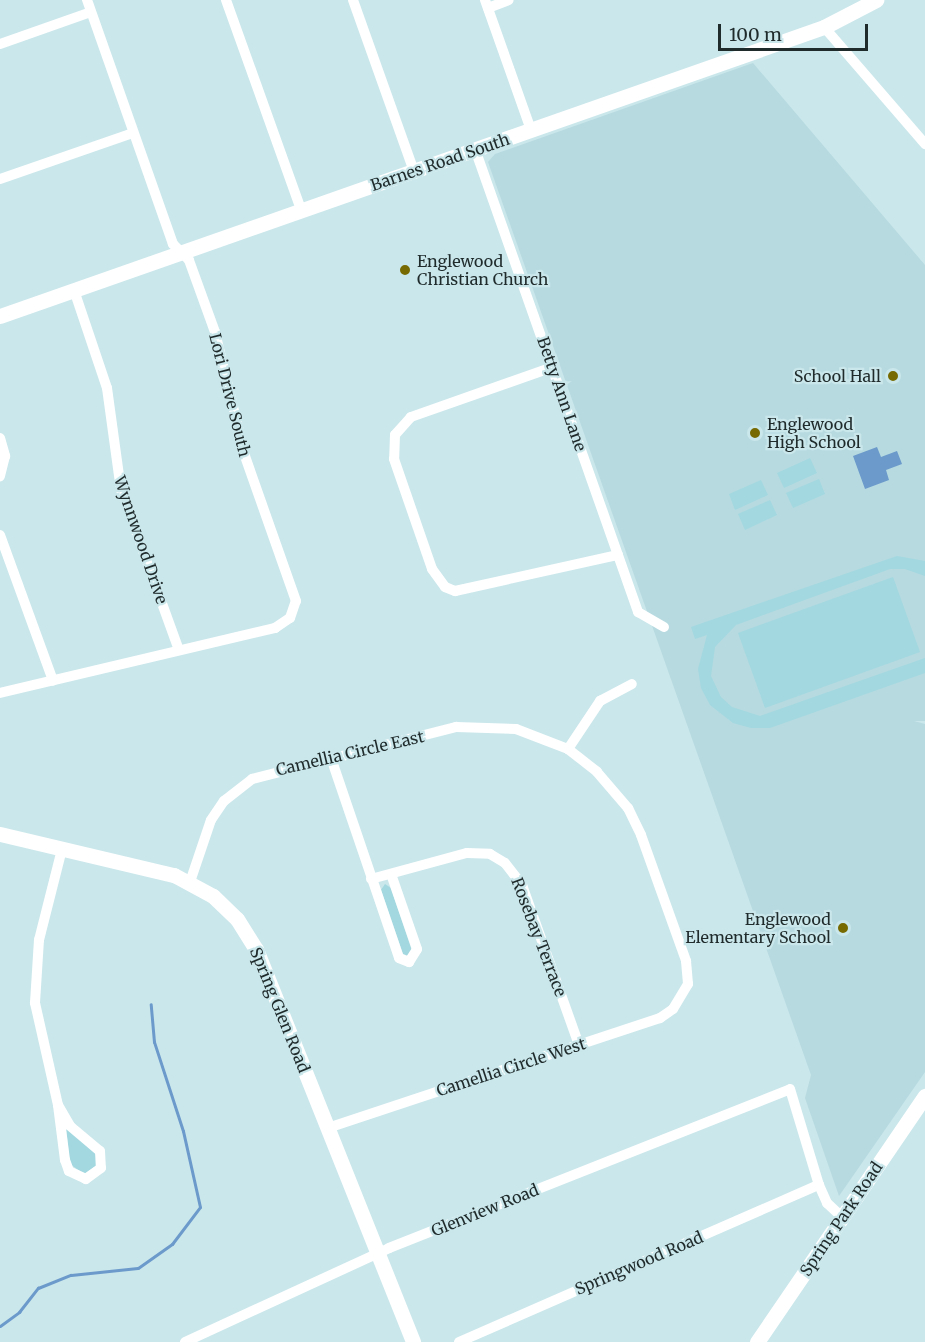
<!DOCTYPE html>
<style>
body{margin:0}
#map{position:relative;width:925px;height:1342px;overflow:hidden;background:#cae7eb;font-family:Merriweather,serif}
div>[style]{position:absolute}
.built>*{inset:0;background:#b6dae0}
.green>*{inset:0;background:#a3d8e0}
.water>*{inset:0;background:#6b9acb}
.stream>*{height:3px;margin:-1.5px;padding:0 1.5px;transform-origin:1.5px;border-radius:1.5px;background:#6b9acb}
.street>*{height:10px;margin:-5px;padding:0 5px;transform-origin:5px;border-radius:5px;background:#fff}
.secondary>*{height:15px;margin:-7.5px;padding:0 7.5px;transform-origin:7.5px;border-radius:7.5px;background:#fff}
.dots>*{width:16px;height:16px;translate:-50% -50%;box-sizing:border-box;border:3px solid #cae7eb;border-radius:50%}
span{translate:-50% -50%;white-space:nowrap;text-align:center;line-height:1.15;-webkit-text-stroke:4.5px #cae7eb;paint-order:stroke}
.street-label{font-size:16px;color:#1f2a2b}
.poi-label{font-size:16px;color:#1f2a2b}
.left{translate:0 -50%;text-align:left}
.right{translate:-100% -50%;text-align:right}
.scale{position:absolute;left:718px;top:24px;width:150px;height:27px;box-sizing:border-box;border:3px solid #1f2a2b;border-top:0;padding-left:8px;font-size:18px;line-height:21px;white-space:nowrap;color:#1f2a2b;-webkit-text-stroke:4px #cae7eb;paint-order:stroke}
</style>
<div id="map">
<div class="built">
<i style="clip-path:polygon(753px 63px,925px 265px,925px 721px,914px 721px,925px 724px,925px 1072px,839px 1196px,805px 1098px,811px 1075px,488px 162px,495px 154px)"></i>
</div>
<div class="green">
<i style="clip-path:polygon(810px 458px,817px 473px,784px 488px,777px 473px)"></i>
<i style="clip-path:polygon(819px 479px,825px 494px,793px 508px,786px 493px)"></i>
<i style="clip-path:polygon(761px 480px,768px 495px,735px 510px,729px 494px)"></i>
<i style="clip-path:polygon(770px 500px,777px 515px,745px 530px,738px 514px)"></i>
<i style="clip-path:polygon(897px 556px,925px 561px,925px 576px,905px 569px,890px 569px,736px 625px,715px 647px,711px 676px,721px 697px,732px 707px,760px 716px,925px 658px,925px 673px,770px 728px,751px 728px,733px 723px,710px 705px,701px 688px,698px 669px,707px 635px,695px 639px,691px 627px)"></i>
<i style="clip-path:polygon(893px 577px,920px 652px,765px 708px,738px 633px)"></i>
<i style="clip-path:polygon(385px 884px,391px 888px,412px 951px,409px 956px,403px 954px,381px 890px)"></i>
<i style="clip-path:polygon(66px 1127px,97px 1155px,96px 1166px,84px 1174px,70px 1164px)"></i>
</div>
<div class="water">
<i style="clip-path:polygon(877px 447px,881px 457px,897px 451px,902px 464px,886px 470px,889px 480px,865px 489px,853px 456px)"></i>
</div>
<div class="stream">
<i style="left:0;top:1326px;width:24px;rotate:-36deg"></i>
<i style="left:19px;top:1312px;width:31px;rotate:-52deg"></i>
<i style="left:38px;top:1288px;width:35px;rotate:-22deg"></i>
<i style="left:71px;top:1275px;width:67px;rotate:-6deg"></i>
<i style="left:138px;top:1268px;width:42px;rotate:-35.2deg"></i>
<i style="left:172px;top:1244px;width:46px;rotate:-52.9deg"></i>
<i style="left:200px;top:1207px;width:78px;rotate:-102.6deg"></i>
<i style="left:183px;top:1131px;width:94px;rotate:-108deg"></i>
<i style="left:154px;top:1042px;width:38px;rotate:-95deg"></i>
</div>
<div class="street">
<i style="left:226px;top:0;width:223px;rotate:70.3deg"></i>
<i style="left:353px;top:0;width:182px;rotate:70.4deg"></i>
<i style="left:485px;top:0;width:138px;rotate:70.5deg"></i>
<i style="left:488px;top:8px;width:22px;rotate:-21deg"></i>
<i style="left:824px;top:27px;width:155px;rotate:49.2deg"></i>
<i style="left:0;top:44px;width:96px;rotate:-19.4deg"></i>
<i style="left:475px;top:149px;width:491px;rotate:70.6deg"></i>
<i style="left:638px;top:612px;width:30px;rotate:30deg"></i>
<i style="left:0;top:179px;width:141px;rotate:-19.1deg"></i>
<i style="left:74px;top:290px;width:103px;rotate:71.4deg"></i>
<i style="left:107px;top:388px;width:103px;rotate:82.2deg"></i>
<i style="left:121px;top:490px;width:170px;rotate:70.1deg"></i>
<i style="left:553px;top:367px;width:151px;rotate:160.6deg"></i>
<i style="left:411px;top:417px;width:24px;rotate:132deg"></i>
<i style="left:395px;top:435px;width:24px;rotate:92deg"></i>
<i style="left:394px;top:459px;width:116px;rotate:70.9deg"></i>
<i style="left:432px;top:569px;width:22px;rotate:54deg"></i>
<i style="left:445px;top:587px;width:11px;rotate:22deg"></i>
<i style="left:455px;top:591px;width:167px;rotate:-12.5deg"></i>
<i style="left:0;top:438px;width:19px;rotate:74deg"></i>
<i style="left:5px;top:456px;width:21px;rotate:104deg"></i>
<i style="left:0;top:535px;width:155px;rotate:70deg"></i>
<i style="left:0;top:693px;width:283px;rotate:-13.3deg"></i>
<i style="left:275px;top:628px;width:18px;rotate:-34deg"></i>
<i style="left:290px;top:618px;width:18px;rotate:-71deg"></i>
<i style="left:296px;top:601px;width:154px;rotate:-109.4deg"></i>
<i style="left:245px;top:456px;width:128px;rotate:-103.6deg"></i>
<i style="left:215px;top:332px;width:77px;rotate:-109.9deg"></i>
<i style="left:189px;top:260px;width:23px;rotate:-135deg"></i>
<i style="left:173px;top:244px;width:259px;rotate:-109.4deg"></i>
<i style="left:568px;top:749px;width:58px;rotate:-56.3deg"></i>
<i style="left:600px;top:701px;width:36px;rotate:-28deg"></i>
<i style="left:331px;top:758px;width:211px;rotate:71.2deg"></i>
<i style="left:399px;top:958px;width:11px;rotate:22deg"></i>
<i style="left:409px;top:962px;width:15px;rotate:-58deg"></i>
<i style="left:417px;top:949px;width:79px;rotate:-109.1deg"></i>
<i style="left:371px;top:879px;width:99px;rotate:-15.2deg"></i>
<i style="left:467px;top:853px;width:23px;rotate:2deg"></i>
<i style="left:490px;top:854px;width:17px;rotate:31deg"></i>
<i style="left:505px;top:863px;width:28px;rotate:52deg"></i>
<i style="left:522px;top:885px;width:170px;rotate:70.4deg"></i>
<i style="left:190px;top:882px;width:65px;rotate:-71.3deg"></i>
<i style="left:211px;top:820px;width:23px;rotate:-56deg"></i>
<i style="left:224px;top:801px;width:36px;rotate:-38deg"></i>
<i style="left:252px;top:779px;width:211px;rotate:-14.3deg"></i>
<i style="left:456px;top:727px;width:60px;rotate:1.9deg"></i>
<i style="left:516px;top:729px;width:56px;rotate:21deg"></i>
<i style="left:568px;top:749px;width:37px;rotate:38deg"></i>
<i style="left:597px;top:772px;width:48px;rotate:49.3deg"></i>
<i style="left:628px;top:808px;width:30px;rotate:64deg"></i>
<i style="left:641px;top:835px;width:134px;rotate:70.3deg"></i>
<i style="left:686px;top:961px;width:23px;rotate:85deg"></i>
<i style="left:688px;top:984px;width:29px;rotate:121deg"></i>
<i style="left:673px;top:1009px;width:16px;rotate:145deg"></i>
<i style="left:660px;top:1018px;width:350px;rotate:161.7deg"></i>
<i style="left:58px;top:1105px;width:24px;rotate:60deg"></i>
<i style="left:70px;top:1126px;width:39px;rotate:40deg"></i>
<i style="left:100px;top:1151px;width:17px;rotate:87deg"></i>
<i style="left:101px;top:1168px;width:19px;rotate:144deg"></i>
<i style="left:86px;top:1179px;width:19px;rotate:-155deg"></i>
<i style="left:69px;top:1171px;width:12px;rotate:-110deg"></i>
<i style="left:65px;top:1160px;width:55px;rotate:-97.3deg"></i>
<i style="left:58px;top:1105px;width:105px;rotate:-102.7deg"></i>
<i style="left:35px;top:1003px;width:63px;rotate:-86.4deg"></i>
<i style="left:39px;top:940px;width:94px;rotate:-75.8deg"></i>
<i style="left:185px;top:1342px;width:225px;rotate:-24.7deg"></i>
<i style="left:389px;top:1248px;width:431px;rotate:-21.6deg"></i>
<i style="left:790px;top:1089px;width:100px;rotate:73.2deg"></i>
<i style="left:819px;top:1185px;width:20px;rotate:66deg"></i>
<i style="left:827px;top:1203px;width:21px;rotate:43deg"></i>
<i style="left:459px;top:1342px;width:393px;rotate:-23.6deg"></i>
</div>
<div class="secondary">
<i style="left:0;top:316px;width:873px;rotate:-19.33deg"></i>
<i style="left:824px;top:27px;width:59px;rotate:-27.4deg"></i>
<i style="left:0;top:834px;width:179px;rotate:13.3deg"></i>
<i style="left:174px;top:875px;width:44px;rotate:28.3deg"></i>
<i style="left:213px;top:896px;width:33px;rotate:44deg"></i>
<i style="left:237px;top:919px;width:36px;rotate:58deg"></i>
<i style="left:256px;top:949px;width:423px;rotate:68.2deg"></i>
<i style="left:757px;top:1342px;width:298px;rotate:-55.7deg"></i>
</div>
<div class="dots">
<i style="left:405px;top:270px;background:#766a01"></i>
<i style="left:893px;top:376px;background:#766a01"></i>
<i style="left:755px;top:433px;background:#766a01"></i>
<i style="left:843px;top:928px;background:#766a01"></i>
</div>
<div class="street-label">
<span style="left:440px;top:162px;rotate:-19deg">Barnes Road South</span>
<span style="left:562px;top:394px;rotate:71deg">Betty Ann Lane</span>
<span style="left:230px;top:395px;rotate:76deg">Lori Drive South</span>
<span style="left:141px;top:540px;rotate:71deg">Wynnwood Drive</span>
<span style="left:350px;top:753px;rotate:-13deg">Camellia Circle East</span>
<span style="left:539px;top:937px;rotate:69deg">Rosebay Terrace</span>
<span style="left:280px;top:1010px;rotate:68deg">Spring Glen Road</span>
<span style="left:511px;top:1067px;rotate:-18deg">Camellia Circle West</span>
<span style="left:485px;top:1210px;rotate:-22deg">Glenview Road</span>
<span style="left:841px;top:1219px;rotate:-56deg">Spring Park Road</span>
<span style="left:639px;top:1263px;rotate:-23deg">Springwood Road</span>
</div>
<div class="poi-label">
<span class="left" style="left:417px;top:270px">Englewood<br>Christian Church</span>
<span class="right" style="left:881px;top:376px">School Hall</span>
<span class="left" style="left:767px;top:433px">Englewood<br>High School</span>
<span class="right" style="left:831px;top:928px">Englewood<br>Elementary School</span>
</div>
<div class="scale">100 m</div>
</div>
